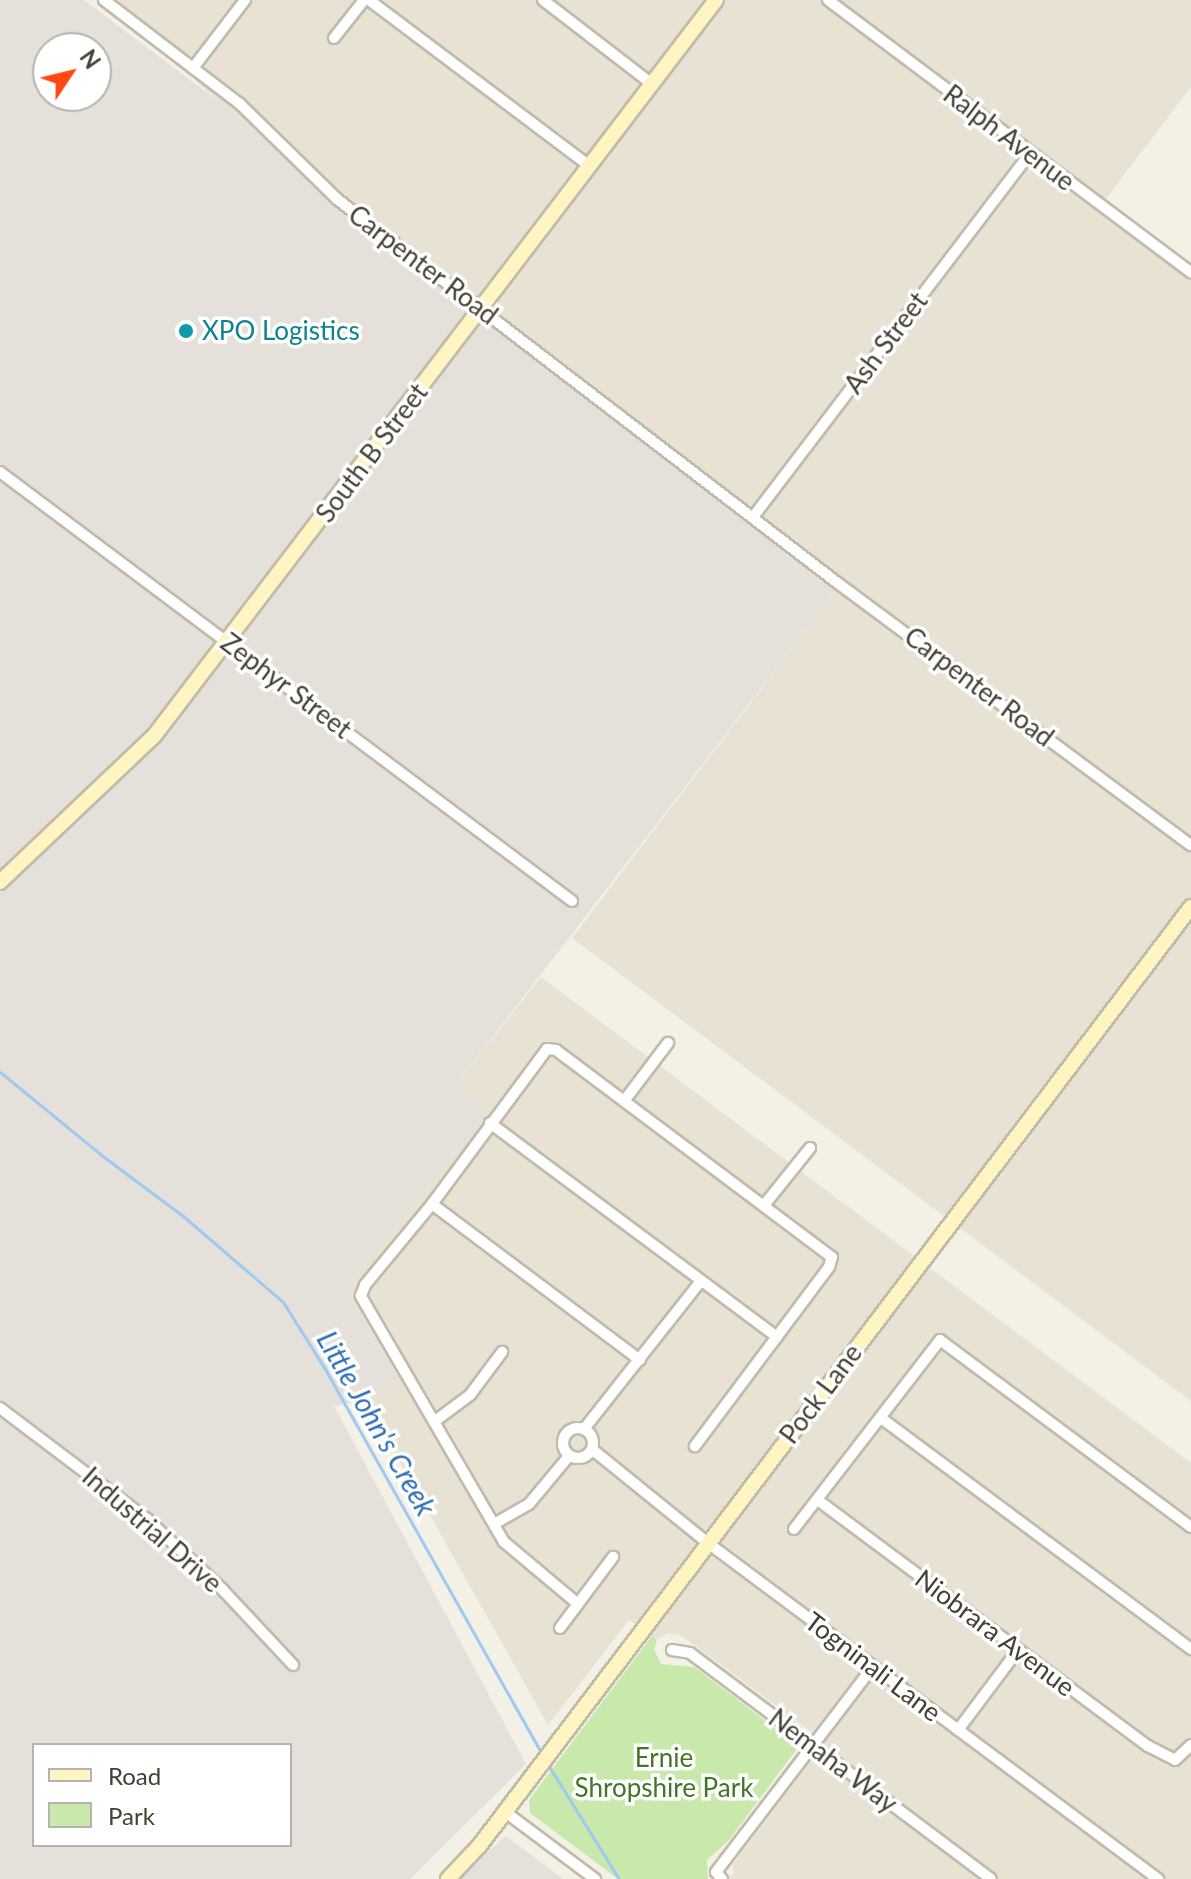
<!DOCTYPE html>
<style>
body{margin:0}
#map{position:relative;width:1191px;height:1879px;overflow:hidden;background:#f3f0e5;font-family:Lato,sans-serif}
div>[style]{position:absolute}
.residential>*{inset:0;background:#e7e2d3}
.industrial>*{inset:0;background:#e5e1da}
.green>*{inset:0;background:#c8e8ac}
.stream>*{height:3px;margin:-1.5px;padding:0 1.5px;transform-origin:1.5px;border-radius:1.5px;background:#9fc9f1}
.roads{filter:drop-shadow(2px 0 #c1bbaa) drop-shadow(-2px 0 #c1bbaa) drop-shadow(0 2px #c1bbaa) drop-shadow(0 -2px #c1bbaa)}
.street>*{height:10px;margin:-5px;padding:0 5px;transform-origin:5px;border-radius:5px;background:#fff}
.street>.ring{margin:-5px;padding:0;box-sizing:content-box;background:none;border:10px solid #fff;border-radius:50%}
.secondary>*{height:14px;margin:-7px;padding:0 7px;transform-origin:7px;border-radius:7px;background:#fff5c2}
.dots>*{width:22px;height:22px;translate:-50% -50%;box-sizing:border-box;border:4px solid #fff;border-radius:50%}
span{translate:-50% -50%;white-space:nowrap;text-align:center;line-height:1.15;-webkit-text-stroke:7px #fff;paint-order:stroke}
.street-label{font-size:26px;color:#454034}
.culture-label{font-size:26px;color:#0d838f}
.left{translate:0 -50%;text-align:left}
.park-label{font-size:26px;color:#3f7727}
.water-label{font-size:28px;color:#2c6eb2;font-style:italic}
.legend{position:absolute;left:32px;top:1743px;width:260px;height:104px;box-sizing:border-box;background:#fff;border:2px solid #b5b3ae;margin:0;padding:10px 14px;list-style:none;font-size:24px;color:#454034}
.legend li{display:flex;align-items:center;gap:16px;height:40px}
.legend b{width:40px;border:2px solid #b5b3ae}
.north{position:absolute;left:32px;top:32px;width:80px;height:80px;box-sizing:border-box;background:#fff;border:2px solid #b5b3ae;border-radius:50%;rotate:55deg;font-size:22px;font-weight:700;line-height:32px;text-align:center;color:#454034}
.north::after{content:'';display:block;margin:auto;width:28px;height:36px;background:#fd4911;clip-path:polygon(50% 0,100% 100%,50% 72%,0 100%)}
</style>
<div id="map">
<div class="residential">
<i style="clip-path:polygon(111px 0,1191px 0,1191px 87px,1101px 205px,1186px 270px,1191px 263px,1191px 1401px,572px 938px,835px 592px,214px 98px)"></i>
<i style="clip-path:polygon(541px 977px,1191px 1463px,1191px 1879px,715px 1879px,733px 1875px,733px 1864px,825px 1742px,682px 1636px,668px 1633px,657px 1640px,629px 1620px,548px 1725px,365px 1400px,399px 1379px,344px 1286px,487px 1113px,455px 1086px)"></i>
</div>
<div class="industrial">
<i style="clip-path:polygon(evenodd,0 0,84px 0,214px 98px,835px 592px,455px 1086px,487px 1113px,467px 1141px,344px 1286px,399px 1379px,365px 1400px,334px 1406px,526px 1764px,410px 1879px,0 1879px,0 0,48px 48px,96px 48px,96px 96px,48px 96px,48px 48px,0 0,34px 1745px,290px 1745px,290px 1845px,34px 1845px,34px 1745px)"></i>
<i style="clip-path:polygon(506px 1836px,563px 1879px,457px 1879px)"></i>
</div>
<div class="green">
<i style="clip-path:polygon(652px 1636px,657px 1640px,654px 1649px,661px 1664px,694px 1667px,795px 1743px,796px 1750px,729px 1840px,707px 1860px,708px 1879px,618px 1879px,530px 1813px,529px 1800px)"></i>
</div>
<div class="stream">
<i style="left:0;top:1072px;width:134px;rotate:39.3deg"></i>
<i style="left:104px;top:1157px;width:99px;rotate:36.8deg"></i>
<i style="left:183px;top:1216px;width:132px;rotate:40.7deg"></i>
<i style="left:283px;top:1302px;width:79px;rotate:57.9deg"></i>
<i style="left:325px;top:1369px;width:441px;rotate:60.6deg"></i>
<i style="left:547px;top:1763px;width:137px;rotate:58.2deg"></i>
</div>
<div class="roads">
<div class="street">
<i style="left:104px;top:0;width:171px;rotate:37.4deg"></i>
<i style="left:240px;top:104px;width:136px;rotate:44.4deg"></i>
<i style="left:337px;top:199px;width:633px;rotate:37.49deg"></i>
<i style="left:839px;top:584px;width:438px;rotate:36.6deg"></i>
<i style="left:369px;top:0;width:276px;rotate:37deg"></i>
<i style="left:543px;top:0;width:138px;rotate:37.6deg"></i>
<i style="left:828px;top:0;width:454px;rotate:36.9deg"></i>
<i style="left:334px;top:38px;width:48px;rotate:-51.7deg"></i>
<i style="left:193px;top:68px;width:86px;rotate:-52.6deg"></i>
<i style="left:0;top:472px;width:715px;rotate:36.87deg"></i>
<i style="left:753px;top:517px;width:457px;rotate:-52.7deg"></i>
<i style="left:624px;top:1101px;width:73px;rotate:-52.8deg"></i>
<i style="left:490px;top:1123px;width:358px;rotate:36.7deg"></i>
<i style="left:432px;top:1204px;width:260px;rotate:36.9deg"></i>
<i style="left:765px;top:1204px;width:72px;rotate:-51.2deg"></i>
<i style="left:0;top:1408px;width:184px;rotate:37.1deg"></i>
<i style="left:147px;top:1519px;width:103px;rotate:43deg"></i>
<i style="left:222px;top:1589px;width:104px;rotate:46.9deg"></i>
<i style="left:881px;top:1418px;width:387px;rotate:36.7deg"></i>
<i style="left:435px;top:1421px;width:44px;rotate:-36.6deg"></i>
<i style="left:470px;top:1395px;width:54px;rotate:-53.3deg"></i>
<i class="ring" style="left:563px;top:1428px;width:20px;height:20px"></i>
<i style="left:584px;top:1429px;width:187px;rotate:-51.7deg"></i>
<i style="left:593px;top:1450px;width:148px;rotate:39deg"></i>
<i style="left:708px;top:1543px;width:562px;rotate:36.75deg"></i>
<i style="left:819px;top:1501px;width:410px;rotate:36.7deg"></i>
<i style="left:1148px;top:1746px;width:30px;rotate:27deg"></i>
<i style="left:1175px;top:1760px;width:22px;rotate:-43deg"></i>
<i style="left:494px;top:1524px;width:40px;rotate:-29.7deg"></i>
<i style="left:529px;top:1504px;width:62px;rotate:-50.2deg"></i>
<i style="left:794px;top:1529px;width:239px;rotate:-52.3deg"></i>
<i style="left:940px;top:1340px;width:313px;rotate:36.7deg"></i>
<i style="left:578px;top:1604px;width:97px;rotate:-140deg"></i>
<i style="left:504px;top:1542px;width:285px;rotate:-120.2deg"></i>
<i style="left:361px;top:1296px;width:12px;rotate:-70deg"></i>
<i style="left:365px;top:1285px;width:105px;rotate:-50.4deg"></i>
<i style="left:432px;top:1204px;width:193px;rotate:-53.4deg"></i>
<i style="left:547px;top:1049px;width:9px;rotate:6deg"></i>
<i style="left:556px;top:1050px;width:345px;rotate:36.9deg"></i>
<i style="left:832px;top:1257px;width:10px;rotate:107deg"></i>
<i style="left:829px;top:1267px;width:224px;rotate:126.8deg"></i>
<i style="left:560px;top:1628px;width:89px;rotate:-53.3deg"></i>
<i style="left:672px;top:1650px;width:18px;rotate:9deg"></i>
<i style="left:690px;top:1653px;width:376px;rotate:36.9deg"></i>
<i style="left:958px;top:1730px;width:100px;rotate:-53.1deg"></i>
<i style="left:504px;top:1811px;width:114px;rotate:36.8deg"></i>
<i style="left:722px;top:1879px;width:9px;rotate:-131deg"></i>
<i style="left:716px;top:1872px;width:258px;rotate:-52.6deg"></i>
</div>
<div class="secondary">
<i style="left:0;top:882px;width:212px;rotate:-43.5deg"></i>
<i style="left:154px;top:736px;width:926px;rotate:-52.64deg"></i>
<i style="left:448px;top:1879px;width:47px;rotate:-46.7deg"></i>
<i style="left:480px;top:1845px;width:1177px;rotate:-52.84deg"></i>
</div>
</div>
<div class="dots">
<i style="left:186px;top:331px;background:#0f9aa8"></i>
</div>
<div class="street-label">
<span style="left:1009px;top:138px;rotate:37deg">Ralph Avenue</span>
<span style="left:423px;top:265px;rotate:37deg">Carpenter Road</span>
<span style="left:886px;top:343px;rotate:-53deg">Ash Street</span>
<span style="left:372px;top:453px;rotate:-53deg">South B Street</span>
<span style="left:286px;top:686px;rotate:37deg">Zephyr Street</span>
<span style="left:979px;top:687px;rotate:37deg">Carpenter Road</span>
<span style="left:821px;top:1394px;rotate:-53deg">Pock Lane</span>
<span style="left:152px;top:1530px;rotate:41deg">Industrial Drive</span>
<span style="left:995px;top:1633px;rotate:37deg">Niobrara Avenue</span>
<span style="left:873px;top:1667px;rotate:37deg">Togninali Lane</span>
<span style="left:833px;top:1761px;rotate:37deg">Nemaha Way</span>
</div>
<div class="culture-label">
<span class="left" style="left:202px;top:331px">XPO Logistics</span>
</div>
<div class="park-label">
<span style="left:664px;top:1773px">Ernie<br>Shropshire Park</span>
</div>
<div class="water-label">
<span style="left:377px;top:1423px;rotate:60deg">Little John's Creek</span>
</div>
<ul class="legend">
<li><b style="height:10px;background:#fff5c2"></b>Road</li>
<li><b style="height:22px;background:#c8e8ac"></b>Park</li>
</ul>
<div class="north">N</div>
</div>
